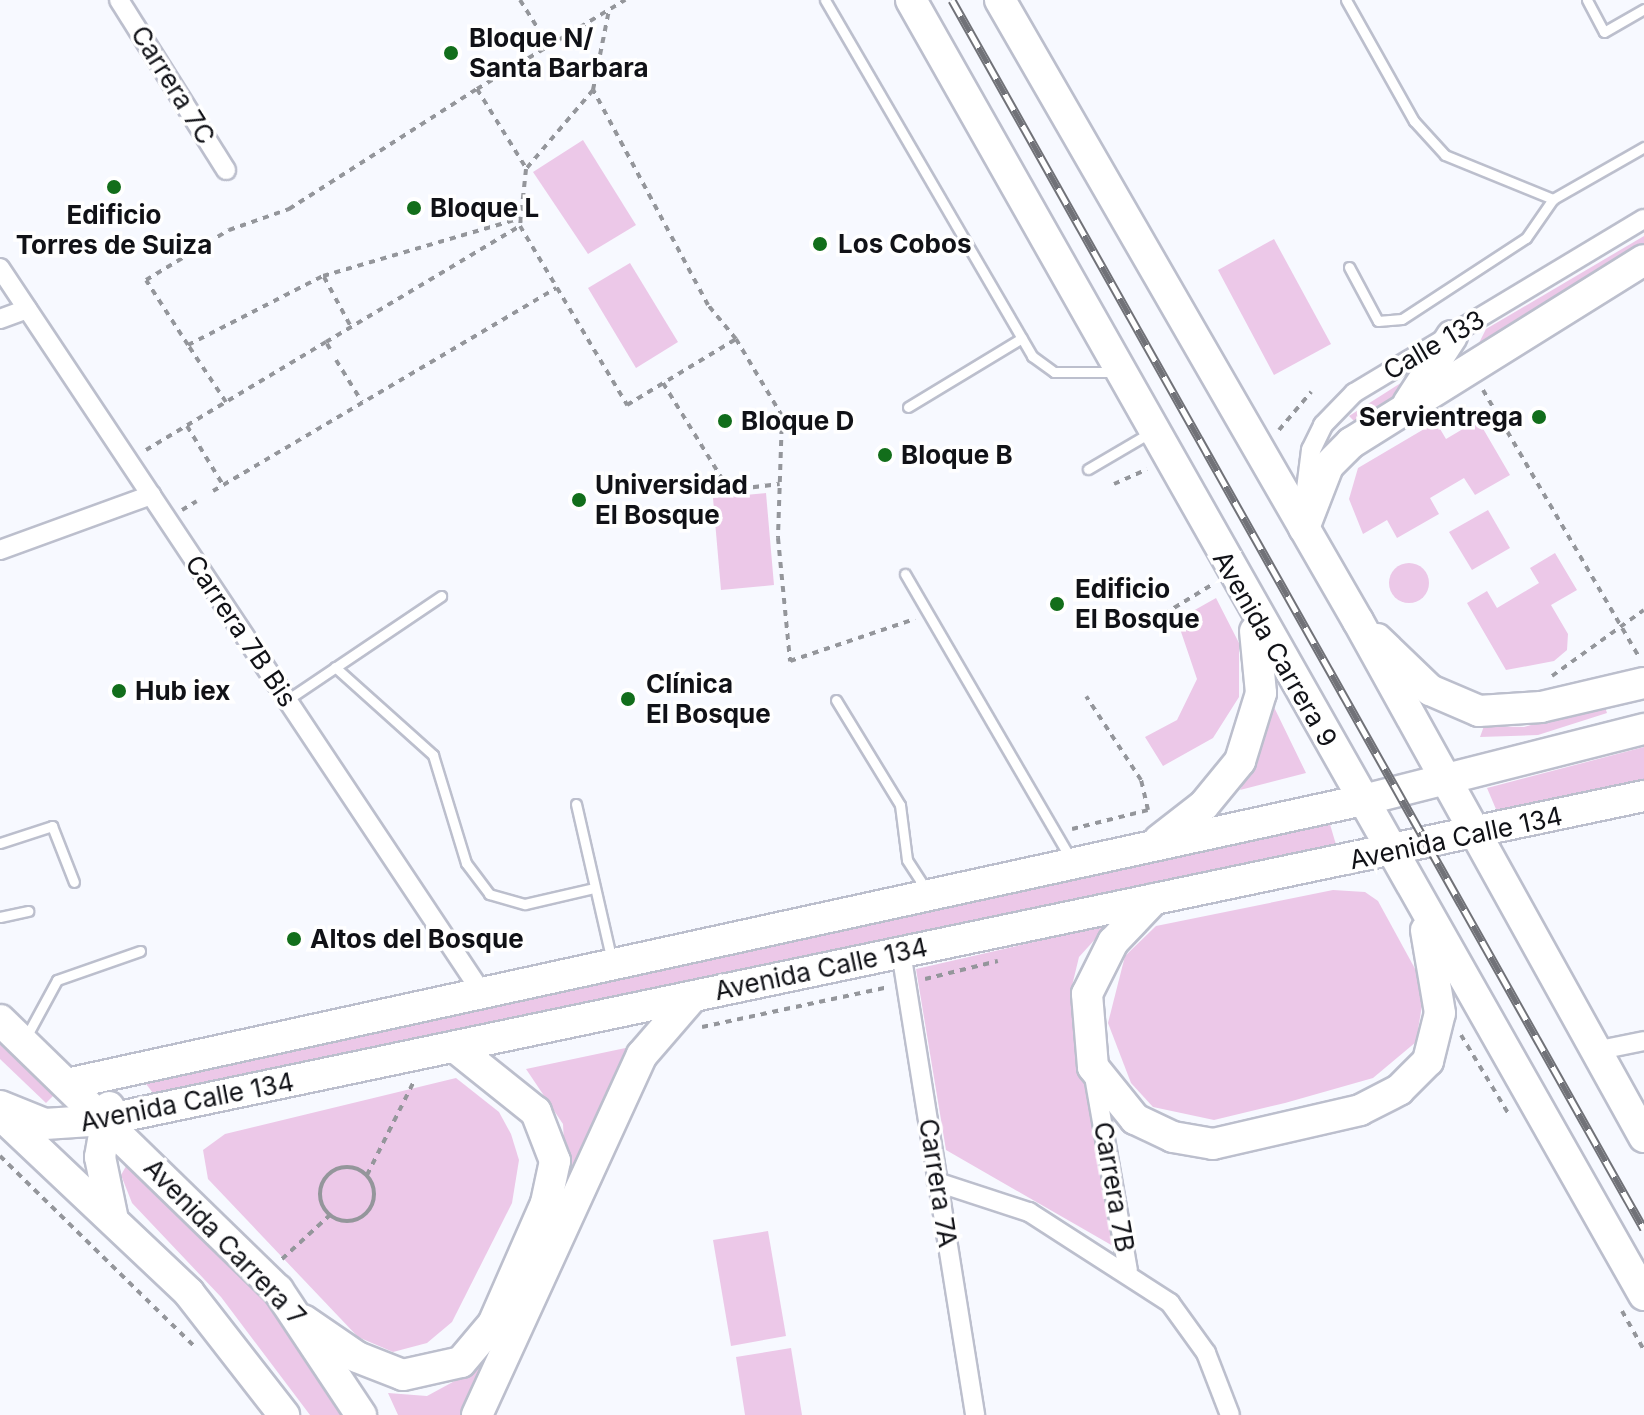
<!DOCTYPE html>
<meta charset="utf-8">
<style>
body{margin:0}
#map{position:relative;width:1644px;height:1415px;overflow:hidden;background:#f7f9ff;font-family:Inter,sans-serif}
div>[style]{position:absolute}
.green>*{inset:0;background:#ecc8e8}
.round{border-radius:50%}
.path>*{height:4px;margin-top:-2px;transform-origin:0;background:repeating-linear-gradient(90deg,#94969b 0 6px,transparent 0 12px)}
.path>.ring{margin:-2px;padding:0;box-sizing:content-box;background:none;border:4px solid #94969b;border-radius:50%}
.roads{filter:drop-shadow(2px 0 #bcbfcd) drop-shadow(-2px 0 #bcbfcd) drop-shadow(0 2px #bcbfcd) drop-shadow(0 -2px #bcbfcd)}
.lane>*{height:9px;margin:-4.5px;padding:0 4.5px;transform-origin:4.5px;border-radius:4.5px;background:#fff}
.street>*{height:18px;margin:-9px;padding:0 9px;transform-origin:9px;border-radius:9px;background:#fff}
.primary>*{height:30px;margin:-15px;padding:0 15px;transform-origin:15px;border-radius:15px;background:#fff}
.rail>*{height:9px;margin-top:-4.5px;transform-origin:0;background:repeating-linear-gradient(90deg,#fff 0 18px,#717278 0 36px);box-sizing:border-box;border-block:2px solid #717278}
.dots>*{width:22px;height:22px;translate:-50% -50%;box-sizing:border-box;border:4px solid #fff;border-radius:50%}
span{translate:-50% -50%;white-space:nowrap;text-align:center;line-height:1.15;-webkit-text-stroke:7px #fff;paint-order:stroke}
.poi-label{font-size:26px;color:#111217;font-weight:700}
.left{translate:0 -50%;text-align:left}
.right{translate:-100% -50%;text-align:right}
.street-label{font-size:26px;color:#111217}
</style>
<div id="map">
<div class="green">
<i style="clip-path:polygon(583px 140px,636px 225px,588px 254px,533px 172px)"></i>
<i style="clip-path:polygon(1644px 236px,1644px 248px,1477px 347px,1486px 329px)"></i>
<i style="clip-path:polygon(1274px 239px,1331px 344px,1274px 375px,1218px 270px)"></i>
<i style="clip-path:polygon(630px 263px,678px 342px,636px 368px,588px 288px)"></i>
<i style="clip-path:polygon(1407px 379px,1385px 410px,1358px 425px,1349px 416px)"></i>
<i style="clip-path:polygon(1478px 420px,1510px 475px,1475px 495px,1464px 478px,1430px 498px,1439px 514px,1397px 538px,1387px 520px,1363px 534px,1349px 499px,1358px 468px,1436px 422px,1446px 439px)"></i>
<i style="clip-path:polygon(766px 493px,774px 585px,721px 590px,713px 498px)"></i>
<i style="clip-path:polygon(1488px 510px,1510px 548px,1472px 570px,1449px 532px)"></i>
<i style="clip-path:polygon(1555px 553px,1577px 590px,1551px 605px,1568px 634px,1567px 650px,1554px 661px,1506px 670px,1467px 603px,1487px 591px,1497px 608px,1539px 583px,1530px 568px)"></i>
<i class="round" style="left:1389px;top:563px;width:40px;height:40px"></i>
<i style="clip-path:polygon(1216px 598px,1239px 643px,1239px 697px,1213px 738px,1163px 766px,1145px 737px,1177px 720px,1197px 679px,1177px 620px)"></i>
<i style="clip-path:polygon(1272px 703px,1306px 773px,1240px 790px,1258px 756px)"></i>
<i style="clip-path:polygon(1604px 704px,1607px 713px,1538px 735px,1480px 737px,1484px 726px,1524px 727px)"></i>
<i style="clip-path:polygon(1644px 747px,1644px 786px,1501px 821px,1487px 788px)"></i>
<i style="clip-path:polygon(1329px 821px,1337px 848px,156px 1097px,143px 1080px)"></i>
<i style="clip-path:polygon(1333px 890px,1365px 892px,1378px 901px,1425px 987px,1416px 1042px,1373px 1078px,1285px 1103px,1214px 1120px,1153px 1107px,1131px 1083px,1108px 1023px,1125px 956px,1156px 926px)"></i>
<i style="clip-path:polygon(1108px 925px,1079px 957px,1071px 990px,1113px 1246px,946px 1150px,916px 969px)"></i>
<i style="clip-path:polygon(0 1040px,55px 1094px,46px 1103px,0 1059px)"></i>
<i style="clip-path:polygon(635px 1046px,566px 1181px,563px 1124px,526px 1069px)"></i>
<i style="clip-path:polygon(456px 1078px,499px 1112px,511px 1134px,519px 1160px,512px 1203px,452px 1322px,427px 1343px,393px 1352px,358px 1337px,208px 1179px,203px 1150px,225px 1134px)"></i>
<i style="clip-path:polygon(129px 1161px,266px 1296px,348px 1415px,310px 1415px,221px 1297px,132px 1203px,121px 1175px)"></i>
<i style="clip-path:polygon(768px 1231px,786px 1336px,731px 1346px,713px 1240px)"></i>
<i style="clip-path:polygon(791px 1348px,802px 1415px,745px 1415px,736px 1357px)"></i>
<i style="clip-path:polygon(486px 1364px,464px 1415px,398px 1415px,388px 1393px,427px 1396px)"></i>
</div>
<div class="path">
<i style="left:520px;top:0;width:54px;rotate:57.8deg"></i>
<i style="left:477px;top:89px;width:173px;rotate:-31deg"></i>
<i style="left:593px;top:90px;width:82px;rotate:-78.7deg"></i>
<i style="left:324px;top:277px;width:57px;rotate:61.6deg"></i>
<i style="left:736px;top:339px;width:44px;rotate:-129.5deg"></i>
<i style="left:708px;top:305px;width:244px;rotate:-118.1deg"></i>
<i style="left:593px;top:90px;width:104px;rotate:130.3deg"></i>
<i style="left:526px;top:169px;width:57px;rotate:96deg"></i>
<i style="left:520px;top:226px;width:209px;rotate:59.1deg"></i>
<i style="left:627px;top:405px;width:127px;rotate:-31.2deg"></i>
<i style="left:736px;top:339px;width:90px;rotate:59.1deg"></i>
<i style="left:782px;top:416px;width:122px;rotate:91.9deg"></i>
<i style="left:778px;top:538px;width:124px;rotate:84.4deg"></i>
<i style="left:790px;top:661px;width:132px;rotate:-18.6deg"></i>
<i style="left:188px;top:345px;width:77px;rotate:-122.9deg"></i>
<i style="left:146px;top:280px;width:97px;rotate:-31.1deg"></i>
<i style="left:229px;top:230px;width:64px;rotate:-19.3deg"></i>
<i style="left:289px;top:209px;width:223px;rotate:-32.6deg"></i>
<i style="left:477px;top:89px;width:93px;rotate:58.2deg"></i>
<i style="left:330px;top:349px;width:8px;rotate:-120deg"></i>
<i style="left:326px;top:342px;width:226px;rotate:-30.9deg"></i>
<i style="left:336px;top:360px;width:49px;rotate:58.2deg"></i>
<i style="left:663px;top:383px;width:126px;rotate:58.3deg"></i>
<i style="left:729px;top:490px;width:51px;rotate:-6.7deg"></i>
<i style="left:1483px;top:390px;width:311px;rotate:59.7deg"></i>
<i style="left:226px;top:402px;width:69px;rotate:-123.7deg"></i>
<i style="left:188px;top:345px;width:152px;rotate:-27.1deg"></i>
<i style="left:323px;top:276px;width:206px;rotate:-16.3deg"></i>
<i style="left:187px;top:426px;width:69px;rotate:58.6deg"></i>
<i style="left:1279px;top:430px;width:50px;rotate:-49.9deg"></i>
<i style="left:146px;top:450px;width:210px;rotate:-31deg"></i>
<i style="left:1114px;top:484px;width:36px;rotate:-24deg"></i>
<i style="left:213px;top:491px;width:399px;rotate:-30.6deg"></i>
<i style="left:182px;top:510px;width:17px;rotate:-31deg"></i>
<i style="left:1164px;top:614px;width:57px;rotate:-31.5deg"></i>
<i style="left:1552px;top:676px;width:113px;rotate:-35.7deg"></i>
<i style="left:1072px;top:829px;width:78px;rotate:-14deg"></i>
<i style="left:1148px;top:810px;width:31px;rotate:-103deg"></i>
<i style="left:1141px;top:780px;width:100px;rotate:-123.2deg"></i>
<i style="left:925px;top:979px;width:75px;rotate:-13.9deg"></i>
<i style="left:702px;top:1027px;width:191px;rotate:-12.1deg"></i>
<i style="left:1461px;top:1035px;width:91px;rotate:58.9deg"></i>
<i style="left:0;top:1156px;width:273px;rotate:44.4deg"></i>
<i class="ring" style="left:320px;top:1167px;width:50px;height:50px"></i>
<i style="left:367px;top:1175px;width:103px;rotate:-63.4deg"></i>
<i style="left:282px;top:1259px;width:65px;rotate:-42.5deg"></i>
<i style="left:1622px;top:1311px;width:45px;rotate:60.6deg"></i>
</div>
<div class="roads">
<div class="lane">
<i style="left:825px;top:0;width:412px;rotate:59.8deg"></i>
<i style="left:1032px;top:356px;width:27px;rotate:36deg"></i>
<i style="left:1054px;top:372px;width:61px"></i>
<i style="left:1346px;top:0;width:139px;rotate:60.7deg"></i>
<i style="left:1414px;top:121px;width:46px;rotate:47.6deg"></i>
<i style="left:1445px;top:155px;width:117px;rotate:22.2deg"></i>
<i style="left:1587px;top:0;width:36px;rotate:62deg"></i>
<i style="left:1604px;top:32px;width:46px;rotate:-29.9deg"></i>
<i style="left:1349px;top:267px;width:61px;rotate:61.8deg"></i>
<i style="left:1378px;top:321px;width:24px;rotate:-5deg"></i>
<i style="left:1402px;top:319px;width:148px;rotate:-33.2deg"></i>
<i style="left:1526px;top:238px;width:47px;rotate:-55.3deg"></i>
<i style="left:1553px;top:199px;width:105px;rotate:-29.7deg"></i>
<i style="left:908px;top:407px;width:133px;rotate:-31.2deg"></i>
<i style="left:1088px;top:469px;width:73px;rotate:-30.4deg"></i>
<i style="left:905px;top:574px;width:328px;rotate:59.8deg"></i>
<i style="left:335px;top:667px;width:132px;rotate:41.9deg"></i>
<i style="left:433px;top:755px;width:113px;rotate:73deg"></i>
<i style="left:466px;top:863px;width:39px;rotate:53deg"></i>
<i style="left:489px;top:894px;width:37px;rotate:16deg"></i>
<i style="left:525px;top:904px;width:67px;rotate:-13deg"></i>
<i style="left:287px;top:700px;width:186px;rotate:-34deg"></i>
<i style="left:836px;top:700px;width:123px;rotate:58.6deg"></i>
<i style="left:900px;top:805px;width:55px;rotate:82.7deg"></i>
<i style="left:907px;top:860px;width:35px;rotate:57deg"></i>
<i style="left:576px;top:804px;width:161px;rotate:77.1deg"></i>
<i style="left:0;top:843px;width:55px;rotate:-18.1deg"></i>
<i style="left:52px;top:826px;width:60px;rotate:68.6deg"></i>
<i style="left:0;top:917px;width:29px;rotate:-12deg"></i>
<i style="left:25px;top:1039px;width:67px;rotate:-61.5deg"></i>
<i style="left:57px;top:980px;width:88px;rotate:-19.3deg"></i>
</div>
<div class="street">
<i style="left:119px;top:0;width:201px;rotate:57.8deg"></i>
<i style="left:0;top:268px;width:871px;rotate:56.38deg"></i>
<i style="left:0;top:319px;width:29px;rotate:-20deg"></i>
<i style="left:1303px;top:513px;width:64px;rotate:-82.8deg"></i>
<i style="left:1311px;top:450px;width:28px;rotate:-64deg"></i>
<i style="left:1323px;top:425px;width:45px;rotate:-45.9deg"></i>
<i style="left:1354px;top:393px;width:338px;rotate:-31deg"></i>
<i style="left:0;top:550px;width:161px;rotate:-20deg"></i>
<i style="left:901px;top:952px;width:469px;rotate:80.9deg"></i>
<i style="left:1595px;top:1051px;width:50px;rotate:-11.5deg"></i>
<i style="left:1094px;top:1076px;width:197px;rotate:80.1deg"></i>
<i style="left:937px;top:1182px;width:97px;rotate:18.1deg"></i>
<i style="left:1029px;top:1212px;width:168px;rotate:32.8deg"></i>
<i style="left:1170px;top:1303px;width:62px;rotate:54.2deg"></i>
<i style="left:1206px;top:1353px;width:66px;rotate:68.8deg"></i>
</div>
<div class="primary">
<i style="left:911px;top:0;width:1488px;rotate:60.49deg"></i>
<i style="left:1000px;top:0;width:717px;rotate:60.04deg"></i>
<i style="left:1358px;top:621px;width:590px;rotate:61deg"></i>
<i style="left:1408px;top:404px;width:81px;rotate:-57.1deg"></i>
<i style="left:1304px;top:528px;width:66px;rotate:-68.8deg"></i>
<i style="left:1328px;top:466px;width:33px;rotate:-45deg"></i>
<i style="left:1351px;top:443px;width:345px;rotate:-32deg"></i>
<i style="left:1377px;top:639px;width:74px;rotate:43.9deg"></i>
<i style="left:1430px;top:690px;width:53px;rotate:23.2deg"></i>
<i style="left:1479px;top:711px;width:62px;rotate:-3.7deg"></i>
<i style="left:1541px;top:707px;width:106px;rotate:-13.1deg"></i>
<i style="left:1159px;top:840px;width:57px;rotate:-37.9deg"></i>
<i style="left:1204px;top:805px;width:57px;rotate:-50.7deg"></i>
<i style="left:1240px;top:761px;width:71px;rotate:-72.8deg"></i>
<i style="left:1261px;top:693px;width:62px;rotate:-95.5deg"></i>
<i style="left:1154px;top:899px;width:59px;rotate:133.6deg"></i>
<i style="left:1113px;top:942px;width:58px;rotate:116.6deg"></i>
<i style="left:1087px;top:994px;width:73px;rotate:85.3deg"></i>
<i style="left:1093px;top:1067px;width:67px;rotate:51.1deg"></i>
<i style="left:1135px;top:1119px;width:42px;rotate:25.3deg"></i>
<i style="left:1173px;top:1137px;width:41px;rotate:9.9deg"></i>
<i style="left:1213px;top:1144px;width:151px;rotate:-13deg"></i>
<i style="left:1360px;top:1110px;width:44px;rotate:-27.1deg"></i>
<i style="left:1399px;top:1090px;width:41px;rotate:-45deg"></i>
<i style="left:1428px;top:1061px;width:49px;rotate:-76deg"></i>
<i style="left:1440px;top:1013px;width:84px;rotate:-99.6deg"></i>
<i style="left:0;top:1020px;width:388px;rotate:44.2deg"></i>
<i style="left:278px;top:1290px;width:150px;rotate:56.4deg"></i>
<i style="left:67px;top:1084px;width:1327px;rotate:-12.36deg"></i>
<i style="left:1363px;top:800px;width:290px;rotate:-14.2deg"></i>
<i style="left:0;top:1106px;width:48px;rotate:21.8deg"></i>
<i style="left:45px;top:1124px;width:60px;rotate:-3.8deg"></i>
<i style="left:105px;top:1120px;width:1573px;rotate:-11.89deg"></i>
<i style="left:109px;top:1107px;width:51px;rotate:100.2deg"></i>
<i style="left:100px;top:1157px;width:64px;rotate:78.3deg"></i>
<i style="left:1px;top:1115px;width:259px;rotate:43.4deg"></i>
<i style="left:189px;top:1293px;width:155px;rotate:52.1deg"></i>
<i style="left:303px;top:1320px;width:65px;rotate:34.4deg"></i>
<i style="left:357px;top:1357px;width:49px;rotate:21.4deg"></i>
<i style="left:403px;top:1375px;width:59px;rotate:-12.6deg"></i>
<i style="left:461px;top:1362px;width:50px;rotate:-49.9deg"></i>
<i style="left:493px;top:1324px;width:132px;rotate:-66.3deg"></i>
<i style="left:546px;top:1203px;width:43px;rotate:-77.9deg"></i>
<i style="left:555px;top:1161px;width:53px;rotate:-111.2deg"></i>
<i style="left:536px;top:1112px;width:104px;rotate:-141.3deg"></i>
<i style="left:477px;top:1415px;width:396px;rotate:-65.4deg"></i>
<i style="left:642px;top:1055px;width:77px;rotate:-49.2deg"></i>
</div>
</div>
<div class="rail">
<i style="left:952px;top:0;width:1410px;rotate:60.62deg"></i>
</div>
<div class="dots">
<i style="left:451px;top:53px;background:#126e1b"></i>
<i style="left:114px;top:187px;background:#126e1b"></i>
<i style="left:414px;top:208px;background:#126e1b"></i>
<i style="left:820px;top:244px;background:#126e1b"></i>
<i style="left:1539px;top:417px;background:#126e1b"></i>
<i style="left:725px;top:421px;background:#126e1b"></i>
<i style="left:885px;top:455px;background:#126e1b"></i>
<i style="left:579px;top:500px;background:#126e1b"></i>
<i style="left:1057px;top:604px;background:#126e1b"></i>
<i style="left:119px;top:691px;background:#126e1b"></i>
<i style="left:628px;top:699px;background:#126e1b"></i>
<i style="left:294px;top:939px;background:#126e1b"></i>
</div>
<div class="poi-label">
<span class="left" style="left:469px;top:53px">Bloque N/<br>Santa Barbara</span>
<span class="left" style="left:430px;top:208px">Bloque L</span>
<span style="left:114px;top:230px">Edificio<br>Torres de Suiza</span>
<span class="left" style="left:838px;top:244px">Los Cobos</span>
<span class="right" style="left:1523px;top:417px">Servientrega</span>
<span class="left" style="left:741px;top:421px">Bloque D</span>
<span class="left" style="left:901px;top:455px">Bloque B</span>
<span class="left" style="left:595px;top:500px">Universidad<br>El Bosque</span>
<span class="left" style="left:1075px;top:604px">Edificio<br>El Bosque</span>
<span class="left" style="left:646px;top:699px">Clínica<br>El Bosque</span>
<span class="left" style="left:135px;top:691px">Hub iex</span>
<span class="left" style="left:310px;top:939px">Altos del Bosque</span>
</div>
<div class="street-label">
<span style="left:173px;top:85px;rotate:58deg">Carrera 7C</span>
<span style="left:1434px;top:345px;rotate:-30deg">Calle 133</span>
<span style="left:241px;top:631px;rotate:56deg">Carrera 7B Bis</span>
<span style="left:1275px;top:649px;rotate:60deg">Avenida Carrera 9</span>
<span style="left:1456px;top:838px;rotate:-12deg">Avenida Calle 134</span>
<span style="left:821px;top:969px;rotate:-12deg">Avenida Calle 134</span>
<span style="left:187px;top:1102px;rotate:-11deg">Avenida Calle 134</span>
<span style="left:938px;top:1183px;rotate:81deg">Carrera 7A</span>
<span style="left:1114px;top:1187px;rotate:80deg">Carrera 7B</span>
<span style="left:225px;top:1242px;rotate:46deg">Avenida Carrera 7</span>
</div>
</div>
